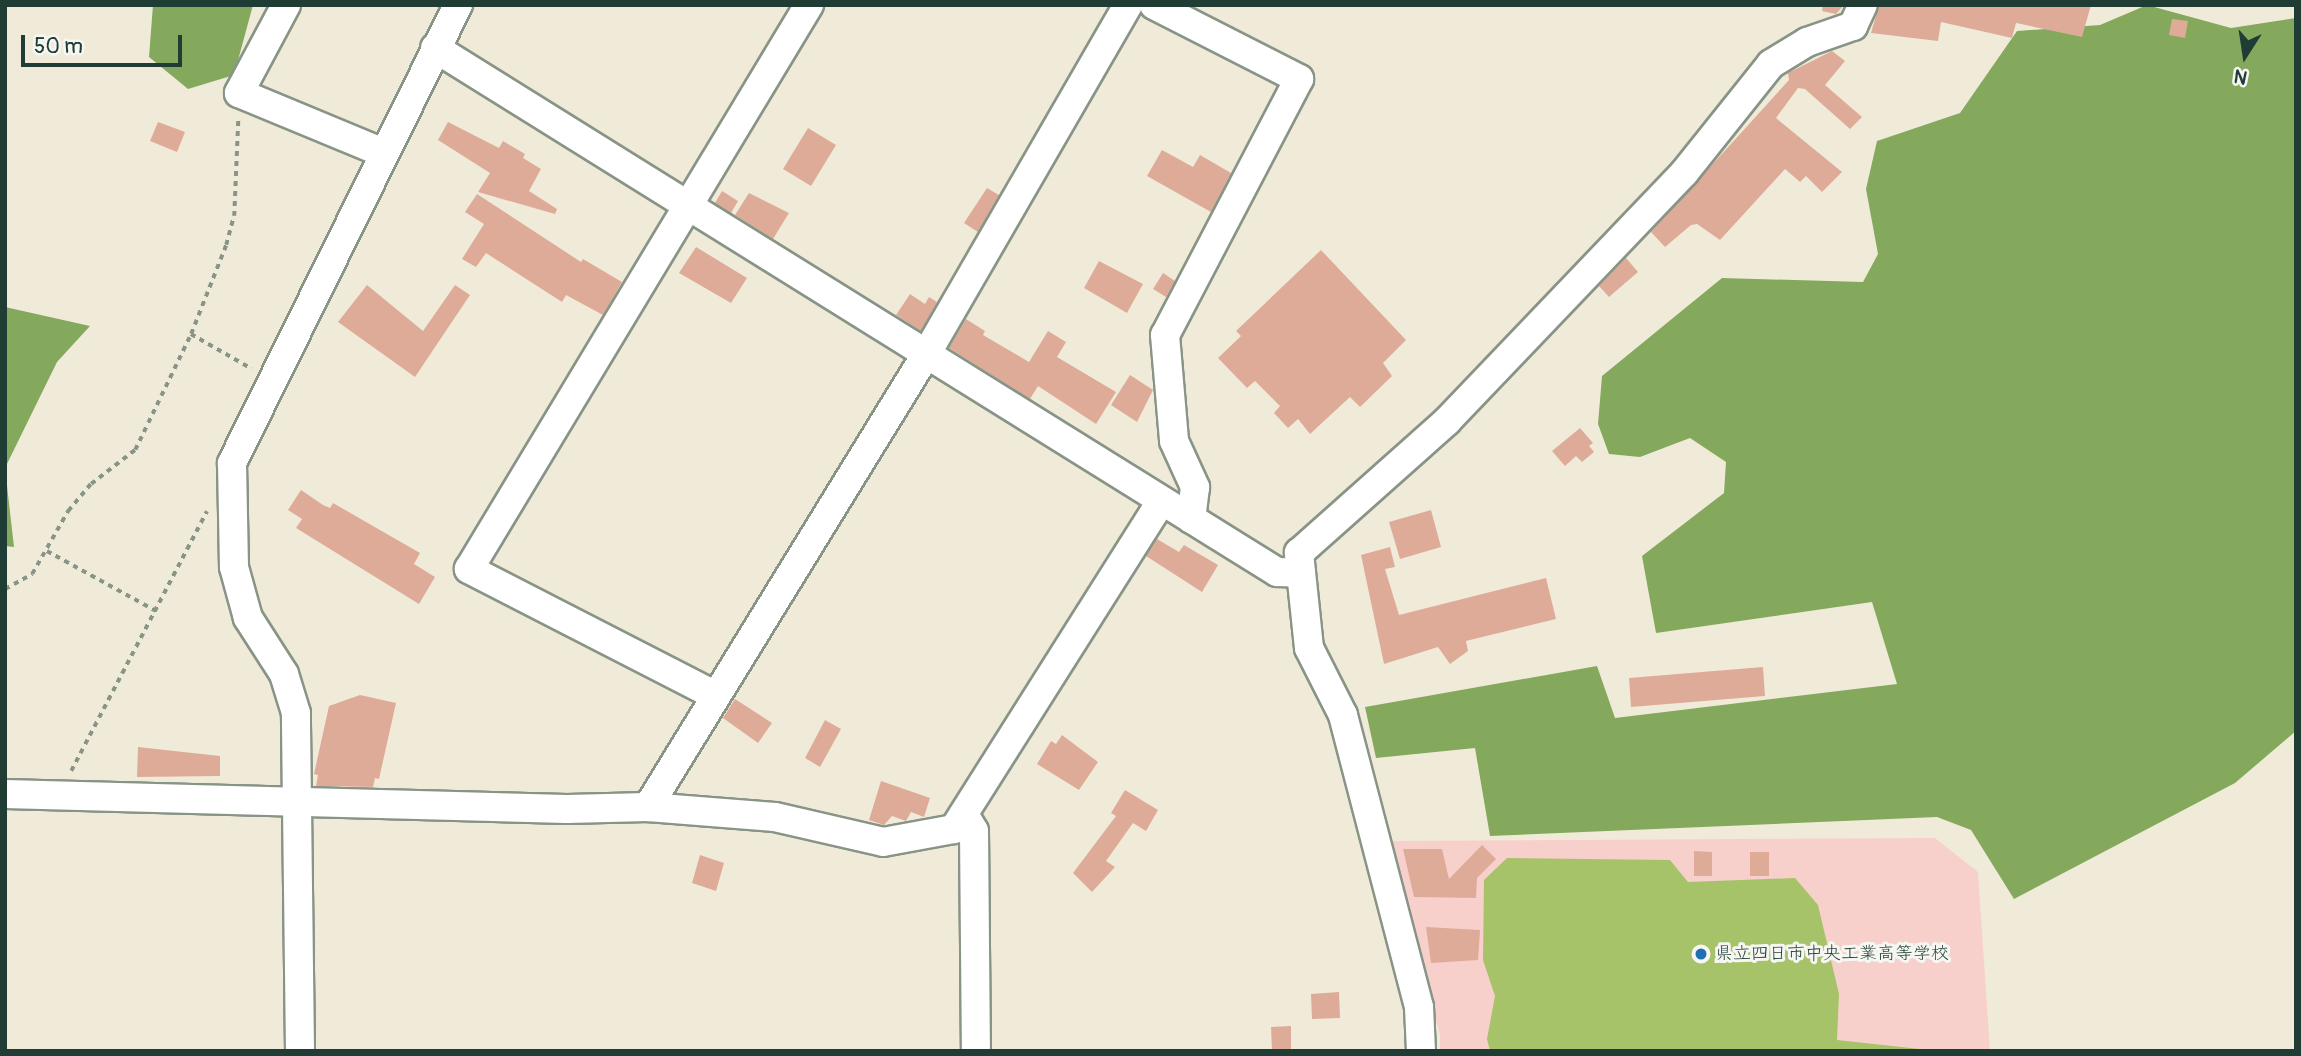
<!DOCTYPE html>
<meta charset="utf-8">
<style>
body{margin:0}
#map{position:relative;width:2301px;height:1056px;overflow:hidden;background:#f0ebd9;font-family:Pangolin,"Klee One",sans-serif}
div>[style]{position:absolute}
.built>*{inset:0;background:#f7d0cb}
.green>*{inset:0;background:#a6c369}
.forest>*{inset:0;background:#84a95d}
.building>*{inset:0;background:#dfab99}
.path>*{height:3.5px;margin-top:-1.75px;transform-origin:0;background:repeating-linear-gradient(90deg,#889486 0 5px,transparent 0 10px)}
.roads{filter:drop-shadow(2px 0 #889486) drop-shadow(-2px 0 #889486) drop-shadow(0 2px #889486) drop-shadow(0 -2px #889486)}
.minor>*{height:28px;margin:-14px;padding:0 14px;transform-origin:14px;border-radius:14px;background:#fff}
.dots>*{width:19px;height:19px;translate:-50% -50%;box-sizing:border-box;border:4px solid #f6f6f2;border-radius:50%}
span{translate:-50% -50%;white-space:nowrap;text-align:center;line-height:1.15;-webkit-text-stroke:6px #f6f6f2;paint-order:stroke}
.poi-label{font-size:18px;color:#1f3d34}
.left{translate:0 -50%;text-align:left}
.frame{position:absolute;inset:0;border:7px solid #1f3d34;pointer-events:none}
.north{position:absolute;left:2210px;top:21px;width:70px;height:70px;-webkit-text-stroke:5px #f6f6f2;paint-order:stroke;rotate:192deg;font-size:19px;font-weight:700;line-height:28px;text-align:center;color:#1f3d34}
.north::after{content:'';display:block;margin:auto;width:24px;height:32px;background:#1f3d34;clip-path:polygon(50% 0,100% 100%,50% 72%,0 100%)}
.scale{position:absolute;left:21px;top:35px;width:161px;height:32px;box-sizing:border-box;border:4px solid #1f3d34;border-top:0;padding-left:9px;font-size:21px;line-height:24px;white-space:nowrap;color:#1f3d34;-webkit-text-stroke:5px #f6f6f2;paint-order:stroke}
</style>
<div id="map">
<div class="built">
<i style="clip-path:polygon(1935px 838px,1978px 872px,1990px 1051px,1440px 1051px,1440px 1035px,1387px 841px)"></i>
</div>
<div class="green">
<i style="clip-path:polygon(1507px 858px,1670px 860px,1688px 882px,1795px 878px,1818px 905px,1839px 994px,1837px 1040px,1938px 1051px,1490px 1051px,1487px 1039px,1495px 996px,1483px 960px,1484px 880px)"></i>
</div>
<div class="forest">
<i style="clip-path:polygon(153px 5px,253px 5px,234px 75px,188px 89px,149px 57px)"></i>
<i style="clip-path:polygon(2147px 5px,2231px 28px,2296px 18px,2296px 731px,2235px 783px,2014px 899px,1971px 830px,1937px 817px,1490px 836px,1475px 748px,1376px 758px,1365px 707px,1597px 666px,1615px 718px,1897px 684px,1872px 602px,1656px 633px,1642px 556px,1724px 493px,1726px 462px,1690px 438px,1640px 457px,1609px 454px,1598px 424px,1602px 376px,1722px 278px,1863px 282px,1878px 254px,1866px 189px,1877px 141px,1960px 113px,2017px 31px,2100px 25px)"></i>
<i style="clip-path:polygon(5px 307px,90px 326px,57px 362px,5px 468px,14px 547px,5px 546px)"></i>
</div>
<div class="building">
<i style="clip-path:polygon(1823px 5px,1844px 5px,1836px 14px,1822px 11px)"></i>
<i style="clip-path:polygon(1879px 5px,2091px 5px,2082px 37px,2016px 23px,2012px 38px,1941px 22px,1938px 41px,1871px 33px)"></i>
<i style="clip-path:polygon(2172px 19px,2188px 21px,2185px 38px,2169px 35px)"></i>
<i style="clip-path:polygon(1832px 51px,1845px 61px,1825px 85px,1862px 117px,1850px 129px,1805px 89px,1798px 88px,1776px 118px,1842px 172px,1822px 192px,1806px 176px,1800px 182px,1785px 169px,1720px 240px,1697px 224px,1691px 225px,1665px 247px,1651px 232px,1789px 80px,1788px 73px)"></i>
<i style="clip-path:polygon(158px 122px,185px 132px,177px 152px,150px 141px)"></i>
<i style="clip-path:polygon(448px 122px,499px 148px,503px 141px,525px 154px,523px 158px,541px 169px,529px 191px,557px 209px,555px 214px,478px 192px,490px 173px,438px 140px)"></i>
<i style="clip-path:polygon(808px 128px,836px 145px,811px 186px,783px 169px)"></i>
<i style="clip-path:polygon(1162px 150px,1193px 167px,1200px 155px,1231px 173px,1211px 212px,1147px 176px)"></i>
<i style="clip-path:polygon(987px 188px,999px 195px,978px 232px,964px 223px)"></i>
<i style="clip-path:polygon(722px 191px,738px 201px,731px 213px,715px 203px)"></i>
<i style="clip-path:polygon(749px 193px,789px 213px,773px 239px,735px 215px)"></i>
<i style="clip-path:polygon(477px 194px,581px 262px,583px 259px,622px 282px,603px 315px,566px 295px,562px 302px,486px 253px,476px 267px,462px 259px,484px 224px,465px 212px)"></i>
<i style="clip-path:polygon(696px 247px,747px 278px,731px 303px,679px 273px)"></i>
<i style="clip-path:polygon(1321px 250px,1406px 340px,1383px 363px,1392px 376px,1360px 407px,1350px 397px,1310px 434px,1298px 419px,1288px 428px,1274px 413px,1280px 406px,1255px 381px,1247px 388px,1218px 358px,1241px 336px,1236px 331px)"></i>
<i style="clip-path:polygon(1626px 258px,1638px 272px,1609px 297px,1599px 286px)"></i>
<i style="clip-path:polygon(1099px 261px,1143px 284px,1127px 313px,1084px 288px)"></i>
<i style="clip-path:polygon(1163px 273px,1175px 281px,1166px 297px,1153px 289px)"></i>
<i style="clip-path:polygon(367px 285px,423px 331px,455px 285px,470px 295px,415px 377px,338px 322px)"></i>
<i style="clip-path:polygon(910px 294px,925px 304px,929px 297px,937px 302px,921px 331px,896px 315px)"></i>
<i style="clip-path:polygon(966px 319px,985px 331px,983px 335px,1029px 362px,1048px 331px,1066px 342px,1057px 357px,1116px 392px,1096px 424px,1038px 386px,1030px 399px,949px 348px)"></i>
<i style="clip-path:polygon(1130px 375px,1153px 390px,1137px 422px,1111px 405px)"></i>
<i style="clip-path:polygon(1580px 428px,1593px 443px,1589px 446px,1594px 452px,1582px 462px,1576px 456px,1565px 466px,1552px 451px)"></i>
<i style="clip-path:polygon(301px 490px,323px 505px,330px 508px,333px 503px,420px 553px,414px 564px,435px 577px,419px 604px,296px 528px,302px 519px,288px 510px)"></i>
<i style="clip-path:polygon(1431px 510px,1441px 547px,1400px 559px,1389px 522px)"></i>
<i style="clip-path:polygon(1157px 539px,1179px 552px,1184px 545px,1218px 565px,1202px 592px,1146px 556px)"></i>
<i style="clip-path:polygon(1390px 547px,1395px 567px,1385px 569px,1399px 615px,1546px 578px,1556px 619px,1466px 641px,1468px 651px,1450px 664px,1438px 647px,1384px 664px,1361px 555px)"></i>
<i style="clip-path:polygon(1763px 667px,1765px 696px,1631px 707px,1629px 678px)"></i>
<i style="clip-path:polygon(360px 695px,396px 703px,379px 779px,375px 778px,373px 787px,316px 786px,318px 775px,314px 774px,329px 706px)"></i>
<i style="clip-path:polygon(735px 699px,772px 723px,758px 743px,723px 718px)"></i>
<i style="clip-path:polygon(825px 720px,841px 729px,820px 767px,805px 758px)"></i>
<i style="clip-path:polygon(1062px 735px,1098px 762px,1079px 790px,1037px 764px,1051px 741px,1056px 744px)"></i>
<i style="clip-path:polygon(138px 747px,220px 756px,220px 776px,137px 777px)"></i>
<i style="clip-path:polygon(881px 781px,930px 798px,924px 817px,911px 812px,906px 821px,892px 816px,884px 825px,869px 820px)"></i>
<i style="clip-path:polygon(1125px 790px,1158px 810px,1146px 831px,1133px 823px,1106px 861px,1115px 867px,1092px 892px,1073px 873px,1116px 816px,1111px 813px)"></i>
<i style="clip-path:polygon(1482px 845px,1496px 859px,1477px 878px,1476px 898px,1414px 897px,1403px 849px,1442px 849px,1449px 879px)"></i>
<i style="clip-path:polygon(1694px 851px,1712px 852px,1712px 876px,1694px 876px)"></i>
<i style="clip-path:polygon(1750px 852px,1769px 852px,1769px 876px,1750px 876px)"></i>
<i style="clip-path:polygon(700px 855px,724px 863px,716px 891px,692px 883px)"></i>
<i style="clip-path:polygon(1426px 927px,1480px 930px,1478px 960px,1431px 963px)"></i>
<i style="clip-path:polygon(1339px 992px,1340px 1018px,1312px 1019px,1311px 994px)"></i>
<i style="clip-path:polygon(1291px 1026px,1291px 1051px,1272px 1051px,1271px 1027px)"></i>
</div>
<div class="path">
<i style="left:191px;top:334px;width:70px;rotate:29.8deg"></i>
<i style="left:47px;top:551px;width:124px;rotate:28.8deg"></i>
<i style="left:5px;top:589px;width:31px;rotate:-29deg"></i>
<i style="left:32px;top:574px;width:73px;rotate:-60.3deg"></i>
<i style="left:68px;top:511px;width:35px;rotate:-50deg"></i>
<i style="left:91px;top:484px;width:56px;rotate:-37.7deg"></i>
<i style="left:135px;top:450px;width:129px;rotate:-64.2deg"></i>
<i style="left:191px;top:334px;width:96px;rotate:-68.5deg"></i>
<i style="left:226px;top:245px;width:30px;rotate:-75deg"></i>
<i style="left:234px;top:216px;width:96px;rotate:-87.6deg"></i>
<i style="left:71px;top:771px;width:293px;rotate:-62.4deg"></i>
</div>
<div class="roads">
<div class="minor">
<i style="left:286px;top:5px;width:100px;rotate:118.1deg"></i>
<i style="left:239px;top:93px;width:157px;rotate:22.5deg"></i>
<i style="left:1154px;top:5px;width:163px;rotate:27deg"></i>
<i style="left:1299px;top:79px;width:289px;rotate:117.6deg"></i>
<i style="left:1165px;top:335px;width:106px;rotate:85.1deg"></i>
<i style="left:1174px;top:441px;width:51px;rotate:65.5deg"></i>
<i style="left:1195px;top:487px;width:32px;rotate:97deg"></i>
<i style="left:435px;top:48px;width:992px;rotate:31.9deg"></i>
<i style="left:1277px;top:572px;width:24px;rotate:2deg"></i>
<i style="left:716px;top:696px;width:278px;rotate:-152.8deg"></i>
<i style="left:469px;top:569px;width:659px;rotate:-58.92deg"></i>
<i style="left:5px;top:794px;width:562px;rotate:1.53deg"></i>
<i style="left:567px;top:809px;width:81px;rotate:-1.4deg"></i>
<i style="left:648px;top:807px;width:127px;rotate:4.5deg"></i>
<i style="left:775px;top:817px;width:111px;rotate:13deg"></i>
<i style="left:883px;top:842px;width:72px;rotate:-10.4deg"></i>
<i style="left:954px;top:829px;width:388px;rotate:-57.7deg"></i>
<i style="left:648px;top:807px;width:533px;rotate:-58.43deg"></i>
<i style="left:927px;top:353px;width:402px;rotate:-60deg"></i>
<i style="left:965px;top:816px;width:17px;rotate:59deg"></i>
<i style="left:974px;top:831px;width:220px;rotate:89.5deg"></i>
<i style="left:300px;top:1051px;width:338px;rotate:-90.7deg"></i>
<i style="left:296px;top:713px;width:41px;rotate:-107.1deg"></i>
<i style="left:284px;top:674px;width:67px;rotate:-122.7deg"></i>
<i style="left:248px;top:618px;width:53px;rotate:-105.4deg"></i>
<i style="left:234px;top:567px;width:104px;rotate:-91.1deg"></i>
<i style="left:232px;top:463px;width:511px;rotate:-63.74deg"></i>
<i style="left:1421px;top:1051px;width:44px;rotate:-92.6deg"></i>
<i style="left:1419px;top:1007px;width:302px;rotate:-104.6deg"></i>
<i style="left:1343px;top:715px;width:75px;rotate:-116.9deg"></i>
<i style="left:1309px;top:648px;width:96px;rotate:-96deg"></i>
<i style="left:1299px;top:553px;width:198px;rotate:-41.7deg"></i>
<i style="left:1447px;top:421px;width:343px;rotate:-46.3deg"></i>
<i style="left:1684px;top:173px;width:139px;rotate:-51.4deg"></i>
<i style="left:1771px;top:64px;width:42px;rotate:-31.4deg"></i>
<i style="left:1807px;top:42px;width:49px;rotate:-19.2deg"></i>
<i style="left:1853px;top:26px;width:23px;rotate:-65deg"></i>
</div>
</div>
<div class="dots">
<i style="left:1701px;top:954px;background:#1f6fb2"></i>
</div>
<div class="poi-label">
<span class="left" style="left:1715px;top:954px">県立四日市中央工業高等学校</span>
</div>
<div class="frame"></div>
<div class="north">N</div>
<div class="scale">50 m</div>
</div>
